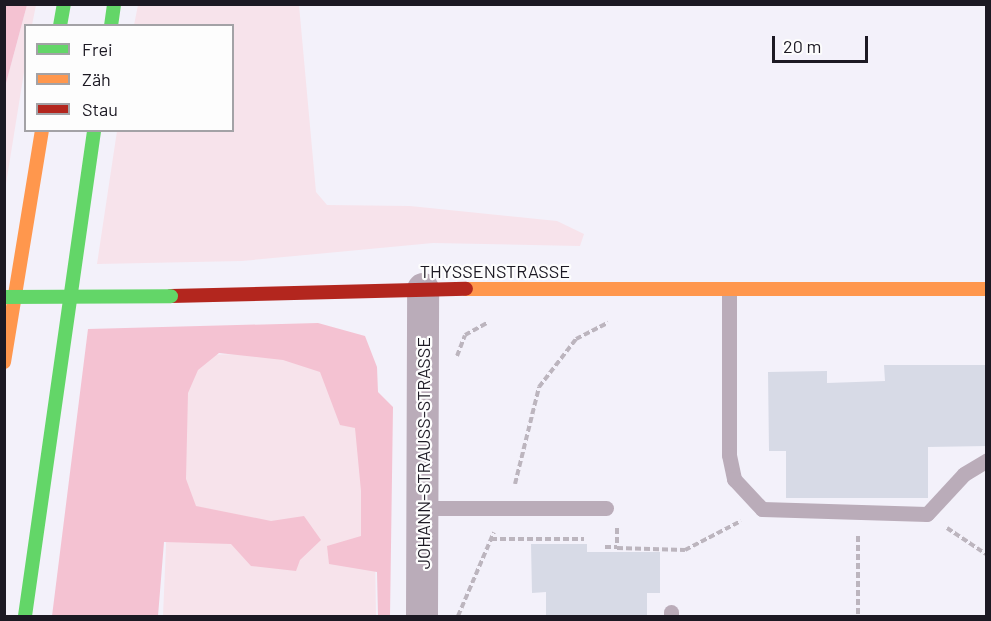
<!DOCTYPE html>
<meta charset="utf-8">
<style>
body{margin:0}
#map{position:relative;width:991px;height:621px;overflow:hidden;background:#f3f1fa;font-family:Barlow,sans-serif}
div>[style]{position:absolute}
.green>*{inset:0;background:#f7e3eb}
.forest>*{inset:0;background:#f4c2d2}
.building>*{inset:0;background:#d7dae6}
.path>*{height:4px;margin-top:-2px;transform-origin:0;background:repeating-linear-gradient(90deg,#bcb5be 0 6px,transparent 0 9px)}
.lane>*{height:15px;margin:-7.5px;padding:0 7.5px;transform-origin:7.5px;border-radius:7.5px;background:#baacb9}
.street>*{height:32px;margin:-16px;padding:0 16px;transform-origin:16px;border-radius:16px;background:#baacb9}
.fast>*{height:14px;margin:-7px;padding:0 7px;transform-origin:7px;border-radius:7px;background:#63d668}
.slow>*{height:14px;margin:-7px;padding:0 7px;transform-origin:7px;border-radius:7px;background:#ff974d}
.jam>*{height:14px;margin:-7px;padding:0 7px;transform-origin:7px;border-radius:7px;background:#b3261e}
.fast-bridge>*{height:14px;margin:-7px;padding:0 7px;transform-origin:7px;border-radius:7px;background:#63d668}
span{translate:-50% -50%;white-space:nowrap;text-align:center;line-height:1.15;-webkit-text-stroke:4.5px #fdfdfd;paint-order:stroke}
.street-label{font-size:18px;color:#1c1923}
.frame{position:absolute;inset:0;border:6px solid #1c1923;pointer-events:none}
.legend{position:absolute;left:24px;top:24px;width:210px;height:108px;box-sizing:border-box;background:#fdfdfd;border:2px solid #a3a2a6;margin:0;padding:8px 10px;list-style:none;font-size:18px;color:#1c1923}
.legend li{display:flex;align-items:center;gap:12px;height:30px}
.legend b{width:30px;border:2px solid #a3a2a6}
.scale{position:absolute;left:772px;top:36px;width:96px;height:27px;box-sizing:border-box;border:3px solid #1c1923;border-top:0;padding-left:8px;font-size:18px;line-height:21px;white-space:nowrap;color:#1c1923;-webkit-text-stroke:4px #fdfdfd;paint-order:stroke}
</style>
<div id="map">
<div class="green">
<i style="clip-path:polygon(27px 5px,36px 5px,32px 25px,26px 26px,25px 66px,5px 190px,5px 87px)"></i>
<i style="clip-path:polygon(138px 5px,299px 5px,316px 192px,327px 205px,410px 206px,557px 221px,584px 234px,580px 246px,433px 243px,242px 261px,97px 264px,117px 131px,232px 130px,232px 26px,134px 25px)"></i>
<i style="clip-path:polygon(345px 353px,373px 421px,376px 616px,163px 616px,174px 355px)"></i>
</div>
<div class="forest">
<i style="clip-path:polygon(5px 4px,27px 5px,5px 87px,4px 5px)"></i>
<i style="clip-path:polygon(318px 323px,365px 336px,377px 367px,378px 392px,393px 407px,390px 616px,378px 616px,377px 572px,329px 564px,327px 546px,361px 536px,361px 491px,355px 428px,340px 425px,320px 372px,283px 360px,219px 353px,198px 370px,188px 393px,186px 479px,196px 506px,271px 521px,304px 516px,321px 540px,300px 560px,296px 571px,251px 566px,231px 544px,164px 542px,158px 616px,52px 616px,88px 329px)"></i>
</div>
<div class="building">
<i style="clip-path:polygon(884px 365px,987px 365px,987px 446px,928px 447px,928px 498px,786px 498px,786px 451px,769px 451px,768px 372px,827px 371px,827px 383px,885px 381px)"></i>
<i style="clip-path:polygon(531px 544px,587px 544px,587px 552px,660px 552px,660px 593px,647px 593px,647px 616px,546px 616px,546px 592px,532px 593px)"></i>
</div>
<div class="path">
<i style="left:457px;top:356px;width:22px;rotate:-69deg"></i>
<i style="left:465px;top:335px;width:25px;rotate:-29deg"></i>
<i style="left:515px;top:484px;width:100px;rotate:-76.1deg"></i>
<i style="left:539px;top:387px;width:61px;rotate:-52.4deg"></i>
<i style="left:576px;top:339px;width:36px;rotate:-27deg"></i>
<i style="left:617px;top:528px;width:20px;rotate:90deg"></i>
<i style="left:617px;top:548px;width:68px;rotate:1.7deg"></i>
<i style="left:685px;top:550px;width:63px;rotate:-27.4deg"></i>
<i style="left:947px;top:528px;width:47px;rotate:33.7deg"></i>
<i style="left:858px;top:536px;width:80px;rotate:90deg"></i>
<i style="left:491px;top:539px;width:93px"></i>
<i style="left:605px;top:547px;width:12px"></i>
<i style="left:458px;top:616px;width:91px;rotate:-66.8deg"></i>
</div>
<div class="lane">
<i style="left:729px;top:289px;width:166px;rotate:90deg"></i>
<i style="left:729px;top:455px;width:25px;rotate:78deg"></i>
<i style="left:734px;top:479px;width:41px;rotate:47deg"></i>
<i style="left:762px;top:509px;width:165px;rotate:1.7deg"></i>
<i style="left:927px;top:514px;width:54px;rotate:-47.2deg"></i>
<i style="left:964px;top:474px;width:26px;rotate:-31deg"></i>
<i style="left:423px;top:508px;width:183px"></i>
<i style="left:671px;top:612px;width:4px;rotate:90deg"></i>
</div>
<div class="street">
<i style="left:422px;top:616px;width:327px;rotate:-89.8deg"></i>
</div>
<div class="fast">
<i style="left:60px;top:26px;width:22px;rotate:-80deg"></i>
<i style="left:111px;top:26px;width:22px;rotate:-82deg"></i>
<i style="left:25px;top:616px;width:491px;rotate:-81.9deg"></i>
</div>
<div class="slow">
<i style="left:466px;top:289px;width:520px"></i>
<i style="left:4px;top:362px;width:235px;rotate:-80.7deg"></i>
</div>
<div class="jam">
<i style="left:171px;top:296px;width:295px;rotate:-1.4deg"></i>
</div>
<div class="fast-bridge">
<i style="left:4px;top:297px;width:167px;rotate:-0.3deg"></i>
</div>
<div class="street-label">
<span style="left:495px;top:271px">THYSSENSTRASSE</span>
<span style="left:423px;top:453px;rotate:-90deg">JOHANN-STRAUSS-STRASSE</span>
</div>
<div class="frame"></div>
<ul class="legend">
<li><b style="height:8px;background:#63d668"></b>Frei</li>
<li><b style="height:8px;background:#ff974d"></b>Zäh</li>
<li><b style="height:8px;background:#b3261e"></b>Stau</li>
</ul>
<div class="scale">20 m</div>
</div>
